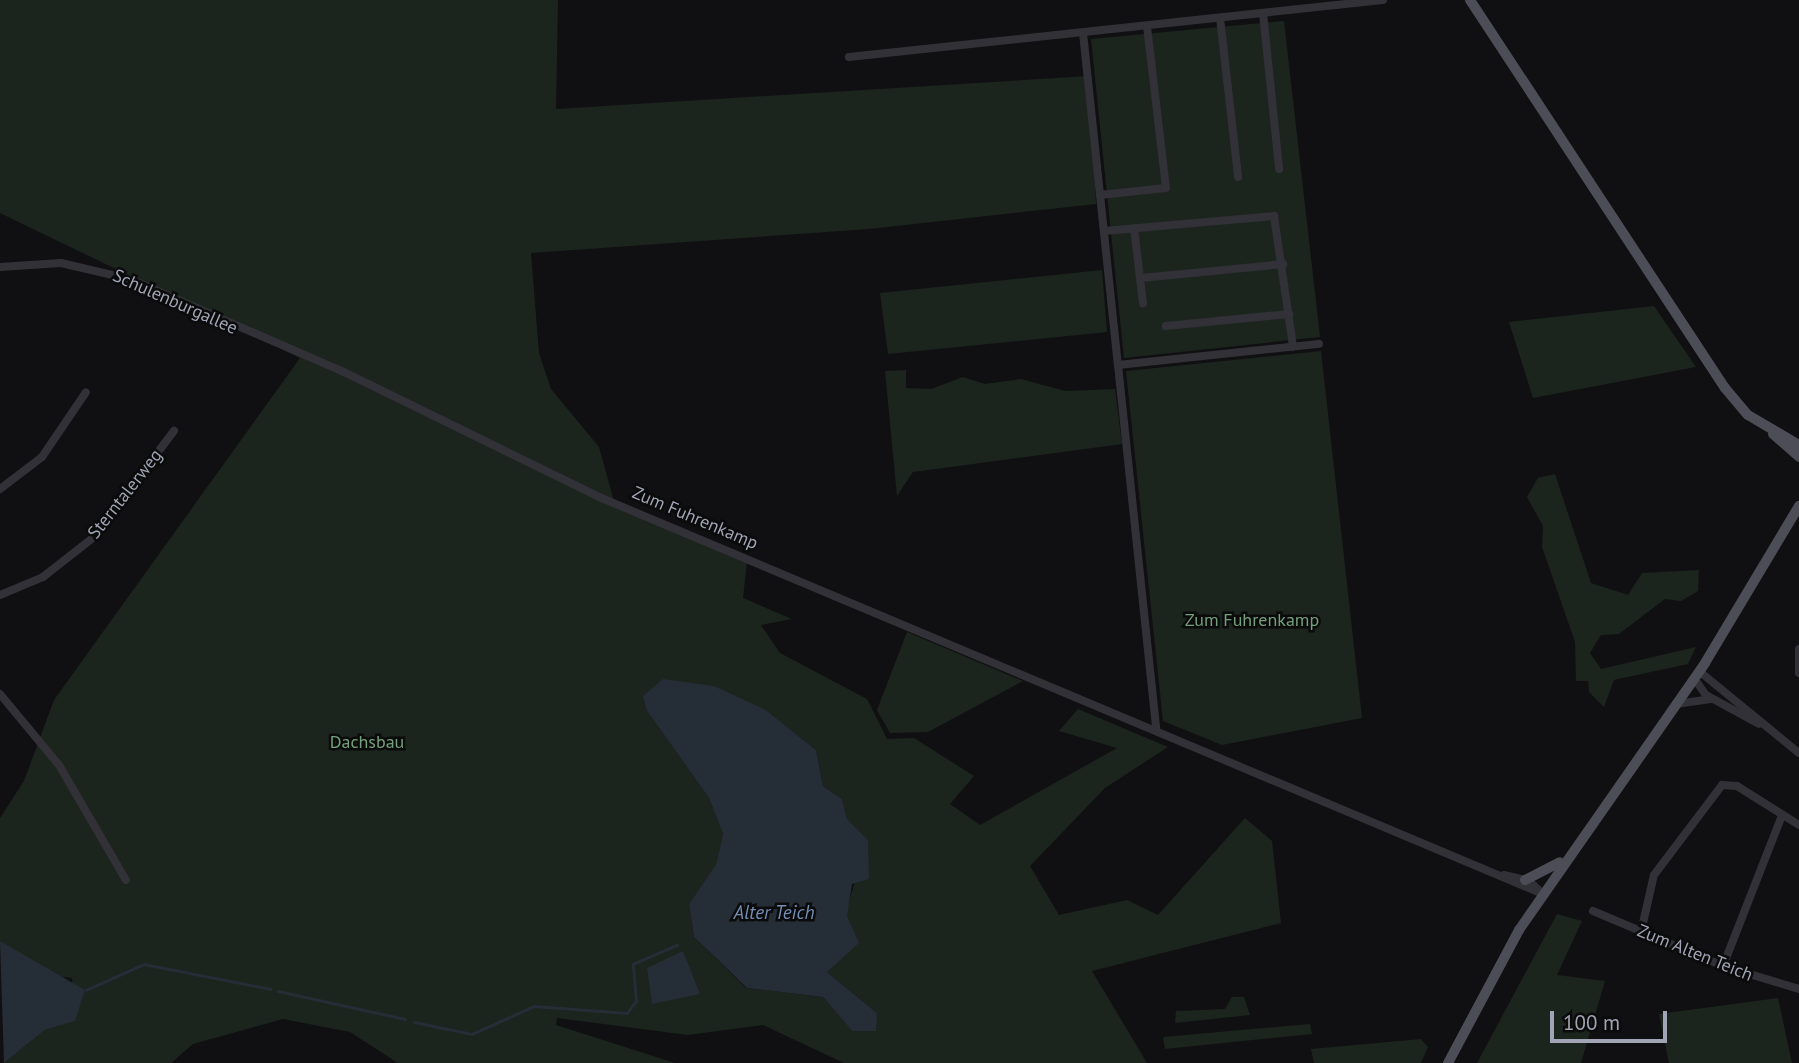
<!DOCTYPE html>
<style>
body{margin:0}
#map{position:relative;width:1799px;height:1063px;overflow:hidden;background:#101012;font-family:"PT Sans",sans-serif}
div>[style]{position:absolute}
.green>*{inset:0;background:#1c241e}
.water>*{inset:0;background:#252d36}
.stream>*{height:2.5px;margin:-1.25px;padding:0 1.25px;transform-origin:1.25px;border-radius:1.25px;background:#252d36}
.minor>*{height:8px;margin:-4px;padding:0 4px;transform-origin:4px;border-radius:4px;background:#313137}
.major>*{height:10px;margin:-5px;padding:0 5px;transform-origin:5px;border-radius:5px;background:#4c4d56}
span{translate:-50% -50%;white-space:nowrap;text-align:center;line-height:1.15;-webkit-text-stroke:5px #0b0b0c;paint-order:stroke}
.street-label{font-size:18px;color:#a0a4b4}
.park-label{font-size:18px;color:#74a17c}
.water-label{font-size:19px;color:#728eb3;font-style:italic}
.scale{position:absolute;left:1550px;top:1011px;width:117px;height:32px;box-sizing:border-box;border:4px solid #a0a4b4;border-top:0;padding-left:9px;font-size:21px;line-height:24px;white-space:nowrap;color:#a0a4b4;-webkit-text-stroke:5px #0b0b0c;paint-order:stroke}
</style>
<div id="map">
<div class="green">
<i style="clip-path:polygon(evenodd,0 0,558px 0,556px 109px,1089px 76px,1096px 204px,869px 229px,531px 253px,539px 353px,551px 389px,599px 447px,615px 505px,747px 561px,743px 598px,792px 619px,761px 625px,780px 653px,867px 699px,887px 739px,914px 738px,974px 776px,950px 804px,980px 825px,1117px 748px,1059px 731px,1078px 709px,1168px 747px,1105px 788px,1030px 866px,1059px 915px,1127px 900px,1158px 915px,1245px 818px,1272px 841px,1281px 923px,1092px 971px,1147px 1063px,844px 1063px,763px 1025px,688px 1035px,557px 1018px,556px 1025px,675px 1063px,398px 1063px,350px 1032px,283px 1019px,193px 1044px,171px 1063px,4px 1063px,45px 1030px,75px 1021px,72px 978px,56px 976px,0 941px,0 818px,24px 781px,54px 700px,300px 358px,0 213px,0 0,766px 710px,816px 750px,823px 786px,842px 799px,847px 819px,868px 840px,827px 972px,877px 1013px,852px 1031px,823px 997px,746px 988px,694px 937px,689px 904px,716px 864px,723px 834px,709px 798px,647px 711px,766px 710px)"></i>
<i style="clip-path:polygon(1284px 21px,1320px 337px,1124px 358px,1091px 39px)"></i>
<i style="clip-path:polygon(1102px 270px,1107px 332px,888px 354px,880px 293px)"></i>
<i style="clip-path:polygon(1654px 306px,1696px 367px,1533px 398px,1509px 322px)"></i>
<i style="clip-path:polygon(1321px 351px,1362px 718px,1222px 745px,1163px 721px,1126px 371px)"></i>
<i style="clip-path:polygon(906px 370px,906px 388px,931px 389px,963px 377px,985px 384px,1021px 379px,1065px 391px,1115px 389px,1122px 444px,913px 472px,897px 496px,885px 371px)"></i>
<i style="clip-path:polygon(1555px 474px,1591px 583px,1628px 595px,1642px 573px,1699px 570px,1698px 591px,1681px 601px,1665px 599px,1619px 634px,1601px 635px,1590px 653px,1601px 669px,1696px 647px,1688px 664px,1614px 680px,1604px 707px,1589px 692px,1588px 681px,1576px 681px,1575px 642px,1542px 547px,1543px 526px,1527px 497px,1538px 478px)"></i>
<i style="clip-path:polygon(907px 632px,1023px 681px,928px 732px,890px 733px,877px 710px)"></i>
<i style="clip-path:polygon(1557px 914px,1582px 921px,1557px 975px,1605px 981px,1581px 1063px,1477px 1063px)"></i>
<i style="clip-path:polygon(1232px 997px,1244px 997px,1250px 1015px,1175px 1023px,1176px 1011px,1225px 1009px)"></i>
<i style="clip-path:polygon(1778px 998px,1792px 1063px,1669px 1063px,1659px 1014px)"></i>
<i style="clip-path:polygon(1310px 1024px,1312px 1034px,1165px 1049px,1163px 1037px)"></i>
<i style="clip-path:polygon(1421px 1039px,1428px 1047px,1421px 1063px,1314px 1063px,1311px 1049px)"></i>
</div>
<div class="water">
<i style="clip-path:polygon(663px 679px,714px 686px,766px 710px,816px 750px,823px 786px,842px 799px,847px 819px,868px 840px,869px 879px,852px 884px,847px 916px,859px 943px,827px 972px,877px 1013px,876px 1031px,852px 1031px,823px 997px,747px 988px,694px 937px,689px 904px,716px 864px,723px 834px,709px 798px,647px 711px,643px 696px)"></i>
<i style="clip-path:polygon(0 941px,85px 990px,75px 1021px,45px 1030px,4px 1063px)"></i>
<i style="clip-path:polygon(683px 951px,700px 994px,652px 1004px,647px 968px)"></i>
</div>
<div class="stream">
<i style="left:86px;top:990px;width:64px;rotate:-24.1deg"></i>
<i style="left:144px;top:964px;width:129px;rotate:11.1deg"></i>
<i style="left:278px;top:991px;width:130px;rotate:12.4deg"></i>
<i style="left:414px;top:1022px;width:59px;rotate:11.7deg"></i>
<i style="left:472px;top:1034px;width:68px;rotate:-24.3deg"></i>
<i style="left:534px;top:1006px;width:93px;rotate:4.3deg"></i>
<i style="left:627px;top:1013px;width:15px;rotate:-53deg"></i>
<i style="left:636px;top:1001px;width:37px;rotate:-95deg"></i>
<i style="left:633px;top:964px;width:48px;rotate:-23.4deg"></i>
</div>
<div class="minor">
<i style="left:1263px;top:13px;width:157px;rotate:84.1deg"></i>
<i style="left:1220px;top:18px;width:160px;rotate:83.5deg"></i>
<i style="left:1083px;top:33px;width:334px;rotate:84deg"></i>
<i style="left:1118px;top:365px;width:202px;rotate:-6deg"></i>
<i style="left:849px;top:57px;width:537px;rotate:-6.09deg"></i>
<i style="left:1100px;top:195px;width:66px;rotate:-6.1deg"></i>
<i style="left:1166px;top:188px;width:163px;rotate:-96.7deg"></i>
<i style="left:1134px;top:228px;width:76px;rotate:83.2deg"></i>
<i style="left:1104px;top:231px;width:171px;rotate:-5deg"></i>
<i style="left:1274px;top:216px;width:132px;rotate:81.7deg"></i>
<i style="left:0;top:267px;width:61px;rotate:-3.8deg"></i>
<i style="left:61px;top:263px;width:71px;rotate:13.1deg"></i>
<i style="left:130px;top:279px;width:233px;rotate:23.5deg"></i>
<i style="left:344px;top:372px;width:284px;rotate:26.1deg"></i>
<i style="left:599px;top:497px;width:1024px;rotate:22.81deg"></i>
<i style="left:1141px;top:278px;width:143px;rotate:-5.6deg"></i>
<i style="left:1166px;top:326px;width:124px;rotate:-5.6deg"></i>
<i style="left:1118px;top:365px;width:366px;rotate:84deg"></i>
<i style="left:0;top:489px;width:53px;rotate:-37.3deg"></i>
<i style="left:42px;top:457px;width:78px;rotate:-55.9deg"></i>
<i style="left:0;top:595px;width:47px;rotate:-22.7deg"></i>
<i style="left:43px;top:577px;width:65px;rotate:-38.1deg"></i>
<i style="left:94px;top:537px;width:133px;rotate:-53deg"></i>
<i style="left:1799px;top:649px;width:24px;rotate:90deg"></i>
<i style="left:1699px;top:671px;width:129px;rotate:39.4deg"></i>
<i style="left:1694px;top:678px;width:21px;rotate:55deg"></i>
<i style="left:1706px;top:695px;width:60px;rotate:28.7deg"></i>
<i style="left:0;top:694px;width:92px;rotate:50.3deg"></i>
<i style="left:59px;top:765px;width:133px;rotate:59.8deg"></i>
<i style="left:1676px;top:704px;width:35px;rotate:-8deg"></i>
<i style="left:1504px;top:875px;width:26px;rotate:13deg"></i>
<i style="left:1529px;top:881px;width:19px;rotate:43deg"></i>
<i style="left:1593px;top:911px;width:141px;rotate:22.9deg"></i>
<i style="left:1723px;top:966px;width:79px;rotate:16.8deg"></i>
<i style="left:1641px;top:932px;width:58px;rotate:-77.2deg"></i>
<i style="left:1654px;top:875px;width:113px;rotate:-52.9deg"></i>
<i style="left:1722px;top:785px;width:15px;rotate:4deg"></i>
<i style="left:1737px;top:786px;width:73px;rotate:32.2deg"></i>
<i style="left:1723px;top:966px;width:159px;rotate:-68.6deg"></i>
</div>
<div class="major">
<i style="left:1470px;top:0;width:464px;rotate:56.7deg"></i>
<i style="left:1725px;top:388px;width:35px;rotate:50deg"></i>
<i style="left:1748px;top:415px;width:59px;rotate:30.5deg"></i>
<i style="left:1773px;top:434px;width:35px;rotate:41deg"></i>
<i style="left:1525px;top:880px;width:39px;rotate:-27deg"></i>
<i style="left:1448px;top:1063px;width:151px;rotate:-61.9deg"></i>
<i style="left:1519px;top:930px;width:325px;rotate:-55.1deg"></i>
<i style="left:1705px;top:663px;width:183px;rotate:-59.1deg"></i>
</div>
<div class="street-label">
<span style="left:175px;top:302px;rotate:24deg">Schulenburgallee</span>
<span style="left:125px;top:494px;rotate:-52deg">Sterntalerweg</span>
<span style="left:695px;top:518px;rotate:23deg">Zum Fuhrenkamp</span>
<span style="left:1695px;top:953px;rotate:22deg">Zum Alten Teich</span>
</div>
<div class="park-label">
<span style="left:1252px;top:620px">Zum Fuhrenkamp</span>
<span style="left:367px;top:742px">Dachsbau</span>
</div>
<div class="water-label">
<span style="left:774px;top:913px">Alter Teich</span>
</div>
<div class="scale">100 m</div>
</div>
